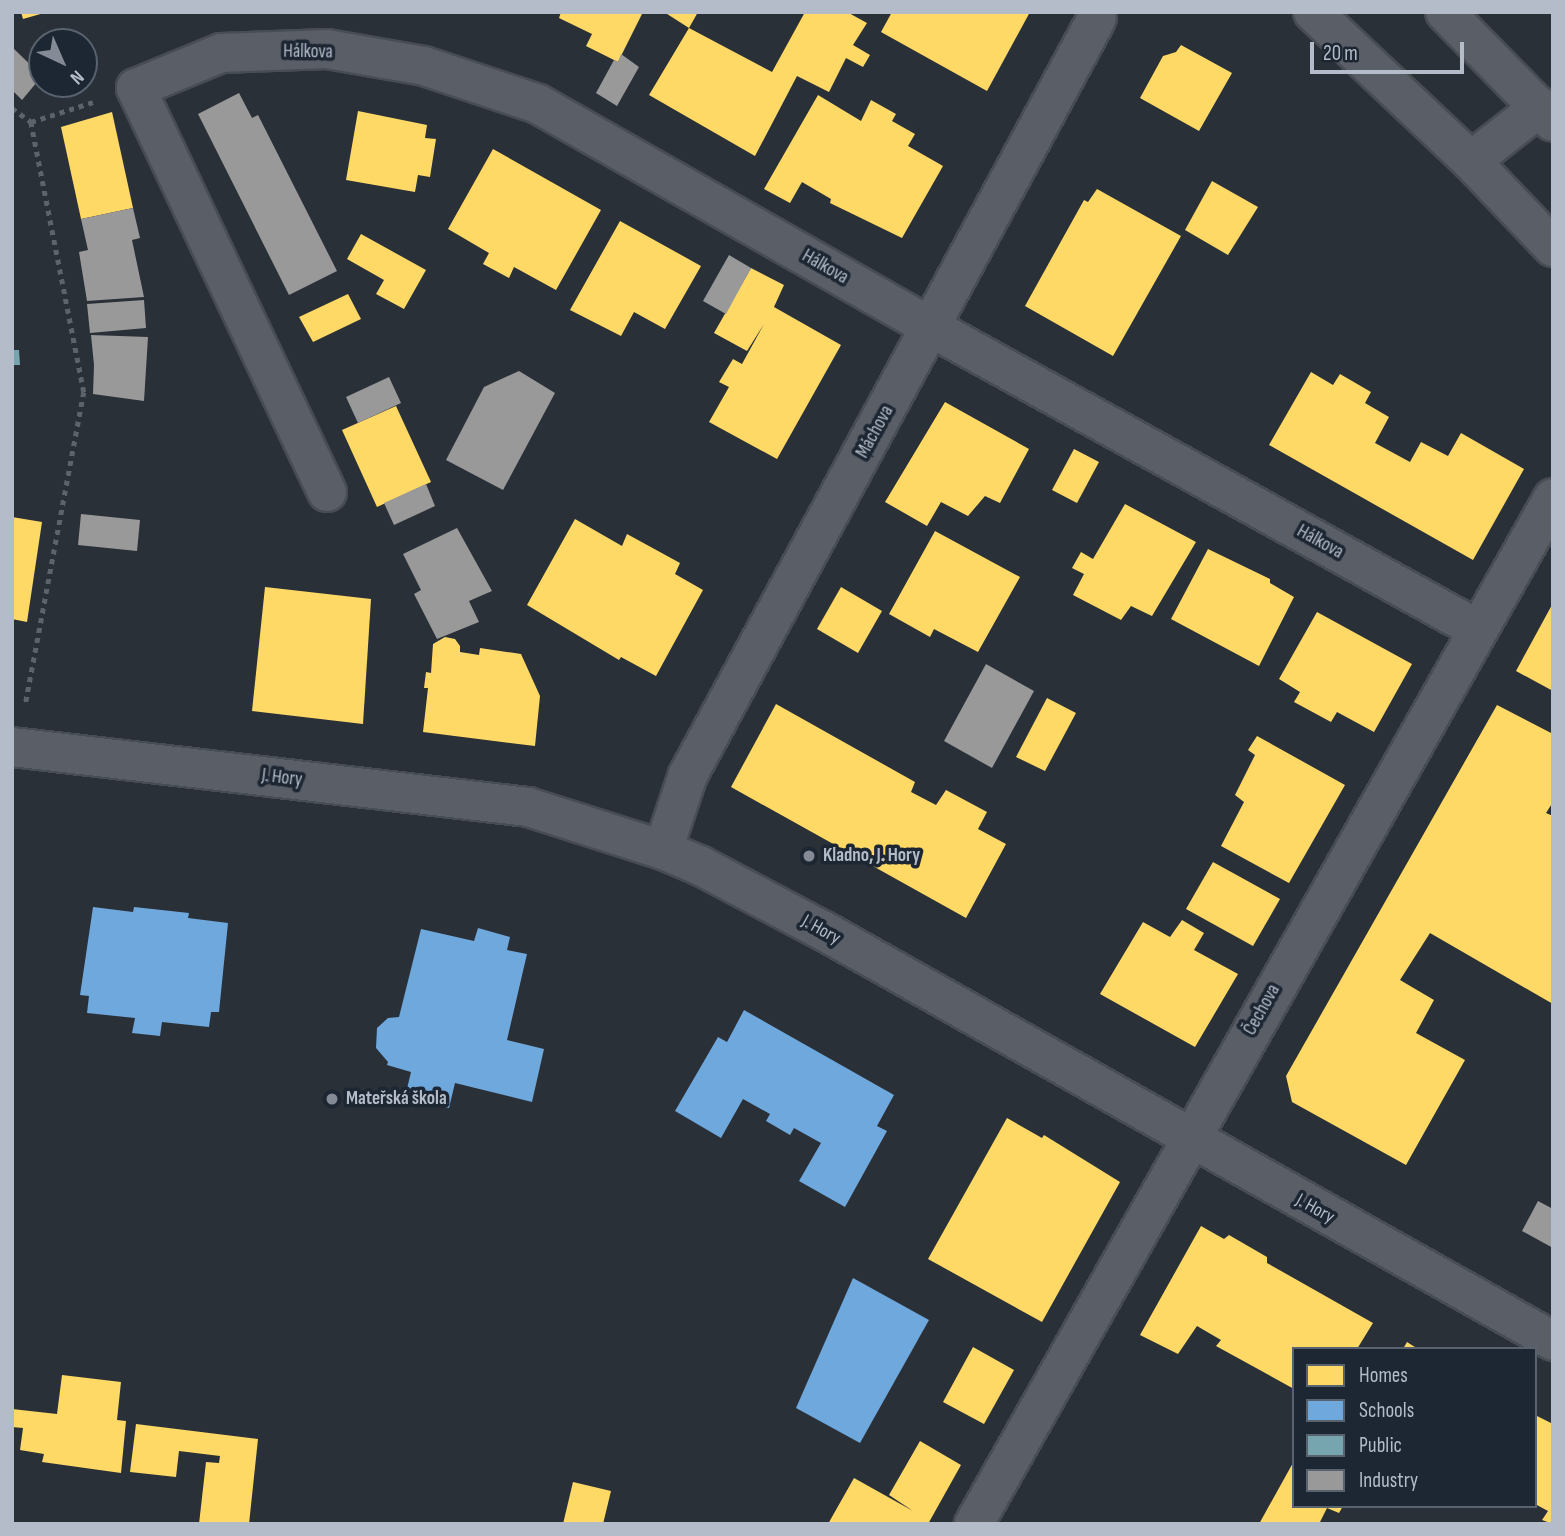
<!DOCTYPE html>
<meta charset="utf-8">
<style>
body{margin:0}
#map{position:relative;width:1565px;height:1536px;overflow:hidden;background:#2a3038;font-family:"Sofia Sans Condensed",sans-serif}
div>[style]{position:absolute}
.homes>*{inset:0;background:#ffd966}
.schools>*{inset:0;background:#6fa8dc}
.public>*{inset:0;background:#76a5af}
.industry>*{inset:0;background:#999}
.path>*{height:4.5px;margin-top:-2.25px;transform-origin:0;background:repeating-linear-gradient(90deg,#5d636a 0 5px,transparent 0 10px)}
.roads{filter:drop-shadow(2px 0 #484c53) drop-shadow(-2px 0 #484c53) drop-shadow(0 2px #484c53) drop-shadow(0 -2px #484c53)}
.minor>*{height:38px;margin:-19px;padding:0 19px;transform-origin:19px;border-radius:19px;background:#5a5e66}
.dots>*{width:19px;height:19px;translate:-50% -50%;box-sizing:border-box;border:4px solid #1d2633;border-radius:50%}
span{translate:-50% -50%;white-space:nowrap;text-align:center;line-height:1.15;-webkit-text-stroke:7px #1d2633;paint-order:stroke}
.street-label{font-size:19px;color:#b4bcc9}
.poi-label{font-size:19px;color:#b4bcc9;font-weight:700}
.left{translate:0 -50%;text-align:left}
.frame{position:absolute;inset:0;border:14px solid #b4bcc9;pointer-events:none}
.legend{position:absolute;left:1292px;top:1347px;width:245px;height:161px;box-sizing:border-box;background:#1d2633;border:2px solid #59626f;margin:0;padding:9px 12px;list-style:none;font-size:21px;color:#b4bcc9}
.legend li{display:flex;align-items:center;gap:14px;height:35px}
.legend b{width:35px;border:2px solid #59626f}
.north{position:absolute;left:28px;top:28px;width:70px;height:70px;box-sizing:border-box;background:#1d2633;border:2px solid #59626f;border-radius:50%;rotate:136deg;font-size:19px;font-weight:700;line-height:28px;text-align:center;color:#b4bcc9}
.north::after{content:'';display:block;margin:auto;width:24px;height:32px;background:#848b96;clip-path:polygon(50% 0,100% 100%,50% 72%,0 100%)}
.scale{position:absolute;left:1310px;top:42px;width:154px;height:32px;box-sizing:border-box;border:4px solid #b4bcc9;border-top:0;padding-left:9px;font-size:21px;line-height:24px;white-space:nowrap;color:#b4bcc9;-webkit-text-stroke:5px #1d2633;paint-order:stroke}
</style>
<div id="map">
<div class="homes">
<i style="clip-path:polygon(21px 12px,44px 12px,44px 13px,23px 19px)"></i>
<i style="clip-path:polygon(561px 12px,643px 12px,618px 62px,586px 46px,592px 34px,559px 18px)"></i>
<i style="clip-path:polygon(664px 12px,698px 12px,689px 28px)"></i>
<i style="clip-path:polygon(805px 12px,847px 12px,867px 23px,853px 45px,870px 55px,863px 67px,846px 58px,829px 92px,797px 76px,755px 156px,649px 95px,689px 28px,772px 72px)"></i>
<i style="clip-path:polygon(892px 12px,1030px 12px,987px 91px,881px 32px)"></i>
<i style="clip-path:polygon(1181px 45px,1232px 73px,1199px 131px,1140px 98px,1163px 56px,1176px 52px)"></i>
<i style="clip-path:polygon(818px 95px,861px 121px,871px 100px,896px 114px,892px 121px,915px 134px,908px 146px,943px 166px,902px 238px,830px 203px,831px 199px,802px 182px,790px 203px,764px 189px)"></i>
<i style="clip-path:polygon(358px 111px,427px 125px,425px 138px,436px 139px,430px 177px,418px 175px,415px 192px,346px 180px)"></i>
<i style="clip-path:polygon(112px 112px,133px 208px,81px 219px,61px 127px)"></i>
<i style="clip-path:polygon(493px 149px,601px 210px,556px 290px,514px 267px,509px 278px,483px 264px,489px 253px,448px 229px)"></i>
<i style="clip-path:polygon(1212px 181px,1258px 207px,1228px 255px,1185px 230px)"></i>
<i style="clip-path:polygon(1097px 189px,1181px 236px,1113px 356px,1025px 306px,1084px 200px,1088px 202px)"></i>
<i style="clip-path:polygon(620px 221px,701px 266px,665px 329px,634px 312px,621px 336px,570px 310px)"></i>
<i style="clip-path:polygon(361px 234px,426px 270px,404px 309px,376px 294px,384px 280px,347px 259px)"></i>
<i style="clip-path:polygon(751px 268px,784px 285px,774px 307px,841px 345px,777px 459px,709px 422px,729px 387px,719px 382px,733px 359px,742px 364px,764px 324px,747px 351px,714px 333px)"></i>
<i style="clip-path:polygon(348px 294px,361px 319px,313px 342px,299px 317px)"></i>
<i style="clip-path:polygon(1311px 372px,1333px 385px,1340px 374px,1371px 392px,1365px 403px,1389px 417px,1375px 443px,1410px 462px,1421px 442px,1448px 456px,1461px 433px,1524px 469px,1473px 560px,1269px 445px)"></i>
<i style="clip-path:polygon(945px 402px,1029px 449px,1000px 503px,985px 496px,968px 516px,941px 502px,927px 526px,885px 502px)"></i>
<i style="clip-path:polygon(396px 406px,431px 482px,377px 507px,342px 430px)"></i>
<i style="clip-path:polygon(1074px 449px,1099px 462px,1077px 503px,1052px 490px)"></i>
<i style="clip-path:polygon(1125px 504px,1196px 542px,1152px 616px,1131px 606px,1121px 620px,1073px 595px,1084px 574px,1072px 568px,1081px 552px,1093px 559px)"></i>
<i style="clip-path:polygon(12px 517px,42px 522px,27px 622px,12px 619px)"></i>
<i style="clip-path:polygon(575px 519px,622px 546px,627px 534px,680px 563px,675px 574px,703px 590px,656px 676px,621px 657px,619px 660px,527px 605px)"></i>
<i style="clip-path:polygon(935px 531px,1020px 577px,978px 652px,934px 629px,930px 637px,889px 614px)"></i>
<i style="clip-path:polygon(1208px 549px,1270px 579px,1270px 583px,1294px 597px,1259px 666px,1171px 619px)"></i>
<i style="clip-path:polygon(265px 587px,371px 599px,363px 724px,252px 711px)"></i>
<i style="clip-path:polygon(841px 587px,882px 611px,858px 653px,817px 629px)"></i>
<i style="clip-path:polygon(1553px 603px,1553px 691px,1516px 671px)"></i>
<i style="clip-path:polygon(1317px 612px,1412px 664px,1374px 732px,1337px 712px,1331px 722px,1294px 702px,1300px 692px,1279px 679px)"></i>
<i style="clip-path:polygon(445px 637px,455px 639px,460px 646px,460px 652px,479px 655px,480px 648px,521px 654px,540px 696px,535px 746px,423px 732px,428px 688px,424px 688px,426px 672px,431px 673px,433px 644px)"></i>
<i style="clip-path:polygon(1047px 698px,1076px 713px,1045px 771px,1016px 757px)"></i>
<i style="clip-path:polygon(776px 704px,915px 782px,911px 792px,936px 805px,946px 790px,987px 812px,978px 829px,1006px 844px,966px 918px,731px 787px)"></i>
<i style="clip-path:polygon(1497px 705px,1553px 734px,1553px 802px,1546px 813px,1553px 816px,1553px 1004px,1430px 933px,1400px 980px,1434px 1000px,1416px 1033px,1465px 1060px,1406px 1165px,1292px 1102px,1286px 1076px)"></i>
<i style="clip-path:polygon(1257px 736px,1345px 785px,1289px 883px,1221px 846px,1244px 802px,1235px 795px,1255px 755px,1248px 750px)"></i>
<i style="clip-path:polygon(1213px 862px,1280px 899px,1253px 946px,1186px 909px)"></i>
<i style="clip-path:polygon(1182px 920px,1204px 933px,1194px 950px,1238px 974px,1195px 1047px,1100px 994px,1143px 922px,1170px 937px)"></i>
<i style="clip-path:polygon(1007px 1118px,1042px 1138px,1044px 1135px,1120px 1182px,1042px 1322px,928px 1259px)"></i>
<i style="clip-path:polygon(1201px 1226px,1224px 1239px,1229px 1235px,1267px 1257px,1267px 1263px,1373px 1323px,1357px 1349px,1294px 1349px,1294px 1389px,1216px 1346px,1221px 1340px,1197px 1326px,1178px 1354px,1140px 1335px)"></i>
<i style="clip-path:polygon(1407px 1342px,1418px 1349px,1403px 1349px)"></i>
<i style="clip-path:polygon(973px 1347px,1014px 1370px,984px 1424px,943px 1402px)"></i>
<i style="clip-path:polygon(62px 1375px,121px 1382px,117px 1420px,126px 1421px,121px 1473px,42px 1462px,44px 1454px,20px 1450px,23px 1428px,12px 1427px,12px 1409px,57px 1414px)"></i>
<i style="clip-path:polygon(1535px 1415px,1553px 1424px,1553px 1524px,1542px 1520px,1548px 1511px,1535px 1504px)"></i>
<i style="clip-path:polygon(136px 1424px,258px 1439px,249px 1524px,199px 1524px,206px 1462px,219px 1463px,220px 1456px,179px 1451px,176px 1477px,130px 1472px)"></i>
<i style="clip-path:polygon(920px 1441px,961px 1465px,928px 1524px,828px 1524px,854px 1478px,913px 1511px,889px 1495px)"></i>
<i style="clip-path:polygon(1294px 1461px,1294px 1506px,1343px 1506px,1339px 1513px,1327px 1508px,1319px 1524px,1259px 1524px)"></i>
<i style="clip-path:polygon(573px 1482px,611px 1491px,603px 1524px,563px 1524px)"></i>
</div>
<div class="schools">
<i style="clip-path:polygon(93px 907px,133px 912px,134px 907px,189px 913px,188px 918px,228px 923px,219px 1012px,211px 1012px,209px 1027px,162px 1022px,160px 1036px,132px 1033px,135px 1018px,87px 1013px,89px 996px,80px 995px)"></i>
<i style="clip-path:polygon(478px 928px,510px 937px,507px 950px,527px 954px,507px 1040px,544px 1049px,532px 1102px,455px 1083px,449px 1108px,405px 1097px,411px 1072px,387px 1065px,388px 1062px,376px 1048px,377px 1028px,388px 1018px,399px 1017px,421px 929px,474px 941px)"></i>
<i style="clip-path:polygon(744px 1010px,894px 1095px,877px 1126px,887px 1131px,845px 1207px,799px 1181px,821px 1143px,794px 1128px,790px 1135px,766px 1121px,770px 1114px,743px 1099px,721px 1138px,675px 1111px,718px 1037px,727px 1042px)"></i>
<i style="clip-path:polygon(853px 1278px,929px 1320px,860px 1443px,796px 1408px)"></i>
</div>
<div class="public">
<i style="clip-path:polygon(12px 350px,19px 350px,20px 365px,12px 365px)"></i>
</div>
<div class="industry">
<i style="clip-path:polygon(12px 47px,42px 76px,22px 100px,12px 90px)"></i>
<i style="clip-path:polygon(621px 54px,639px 67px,617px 106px,596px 93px,614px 60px,618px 62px)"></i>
<i style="clip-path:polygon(239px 93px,252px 118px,258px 115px,337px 271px,289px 295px,198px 114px)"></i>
<i style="clip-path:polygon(133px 208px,140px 238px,132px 240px,144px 297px,87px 301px,79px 252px,88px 250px,81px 219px)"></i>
<i style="clip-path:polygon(729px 255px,751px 268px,726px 314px,703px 301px)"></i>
<i style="clip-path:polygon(144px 300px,146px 328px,90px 333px,87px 304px)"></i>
<i style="clip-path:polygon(91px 335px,148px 337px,144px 401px,93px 394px,94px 365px)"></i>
<i style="clip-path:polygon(519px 371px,555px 393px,503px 490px,446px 460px,484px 387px)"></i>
<i style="clip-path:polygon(389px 377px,401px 403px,358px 423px,346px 397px)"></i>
<i style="clip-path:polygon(426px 484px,435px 506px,394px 525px,384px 503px)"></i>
<i style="clip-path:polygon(81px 514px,140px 520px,137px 551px,78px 545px)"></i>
<i style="clip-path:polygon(457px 528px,492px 591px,469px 601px,479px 622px,437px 639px,414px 594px,421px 590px,403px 554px)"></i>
<i style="clip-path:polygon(986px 664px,1034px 691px,992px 768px,944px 741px)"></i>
<i style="clip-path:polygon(1538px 1201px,1553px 1209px,1553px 1248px,1522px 1231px)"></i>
</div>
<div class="path">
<i style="left:12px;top:108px;width:24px;rotate:36deg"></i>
<i style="left:31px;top:122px;width:275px;rotate:78.9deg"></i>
<i style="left:84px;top:392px;width:316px;rotate:100.6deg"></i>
<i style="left:31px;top:122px;width:65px;rotate:-17.9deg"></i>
</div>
<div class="roads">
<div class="minor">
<i style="left:1313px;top:12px;width:217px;rotate:43.3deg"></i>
<i style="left:1471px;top:161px;width:88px;rotate:-38deg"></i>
<i style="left:1445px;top:12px;width:154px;rotate:45.5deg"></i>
<i style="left:1471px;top:161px;width:119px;rotate:46.4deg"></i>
<i style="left:327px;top:492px;width:447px;rotate:-115.3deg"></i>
<i style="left:136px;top:88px;width:92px;rotate:-22.4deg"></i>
<i style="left:221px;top:53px;width:106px;rotate:-2.2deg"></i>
<i style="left:327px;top:49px;width:98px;rotate:9.9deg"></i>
<i style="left:424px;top:66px;width:120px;rotate:18.4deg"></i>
<i style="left:538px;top:104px;width:453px;rotate:29.6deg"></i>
<i style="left:932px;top:328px;width:623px;rotate:28.91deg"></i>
<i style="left:12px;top:747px;width:519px;rotate:6.63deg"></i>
<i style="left:528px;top:807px;width:142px;rotate:17.7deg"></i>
<i style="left:663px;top:850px;width:41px;rotate:22.8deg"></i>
<i style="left:701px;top:866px;width:139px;rotate:27.9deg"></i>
<i style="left:824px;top:931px;width:836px;rotate:29.35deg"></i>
<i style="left:663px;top:850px;width:79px;rotate:-71.6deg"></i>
<i style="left:688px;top:775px;width:860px;rotate:-61.62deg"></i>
<i style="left:974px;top:1524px;width:1178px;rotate:-60.56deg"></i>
</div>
</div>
<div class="dots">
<i style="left:809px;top:856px;background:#848b96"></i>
<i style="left:332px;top:1099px;background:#848b96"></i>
</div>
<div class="street-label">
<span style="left:308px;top:52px;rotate:1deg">Hálkova</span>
<span style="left:825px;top:267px;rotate:30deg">Hálkova</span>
<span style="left:875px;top:432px;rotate:-61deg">Máchova</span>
<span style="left:1320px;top:542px;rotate:29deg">Hálkova</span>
<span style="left:282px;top:778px;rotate:7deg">J. Hory</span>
<span style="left:821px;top:930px;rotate:29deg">J. Hory</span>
<span style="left:1262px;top:1010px;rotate:-61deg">Čechova</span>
<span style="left:1315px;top:1209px;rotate:29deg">J. Hory</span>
</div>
<div class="poi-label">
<span class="left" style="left:823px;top:856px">Kladno, J. Hory</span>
<span class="left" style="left:346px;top:1099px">Mateřská škola</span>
</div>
<div class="frame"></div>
<ul class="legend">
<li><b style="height:19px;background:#ffd966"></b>Homes</li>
<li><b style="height:19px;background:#6fa8dc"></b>Schools</li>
<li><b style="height:19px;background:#76a5af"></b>Public</li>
<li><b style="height:19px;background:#999"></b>Industry</li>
</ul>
<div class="north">N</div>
<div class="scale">20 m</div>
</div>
